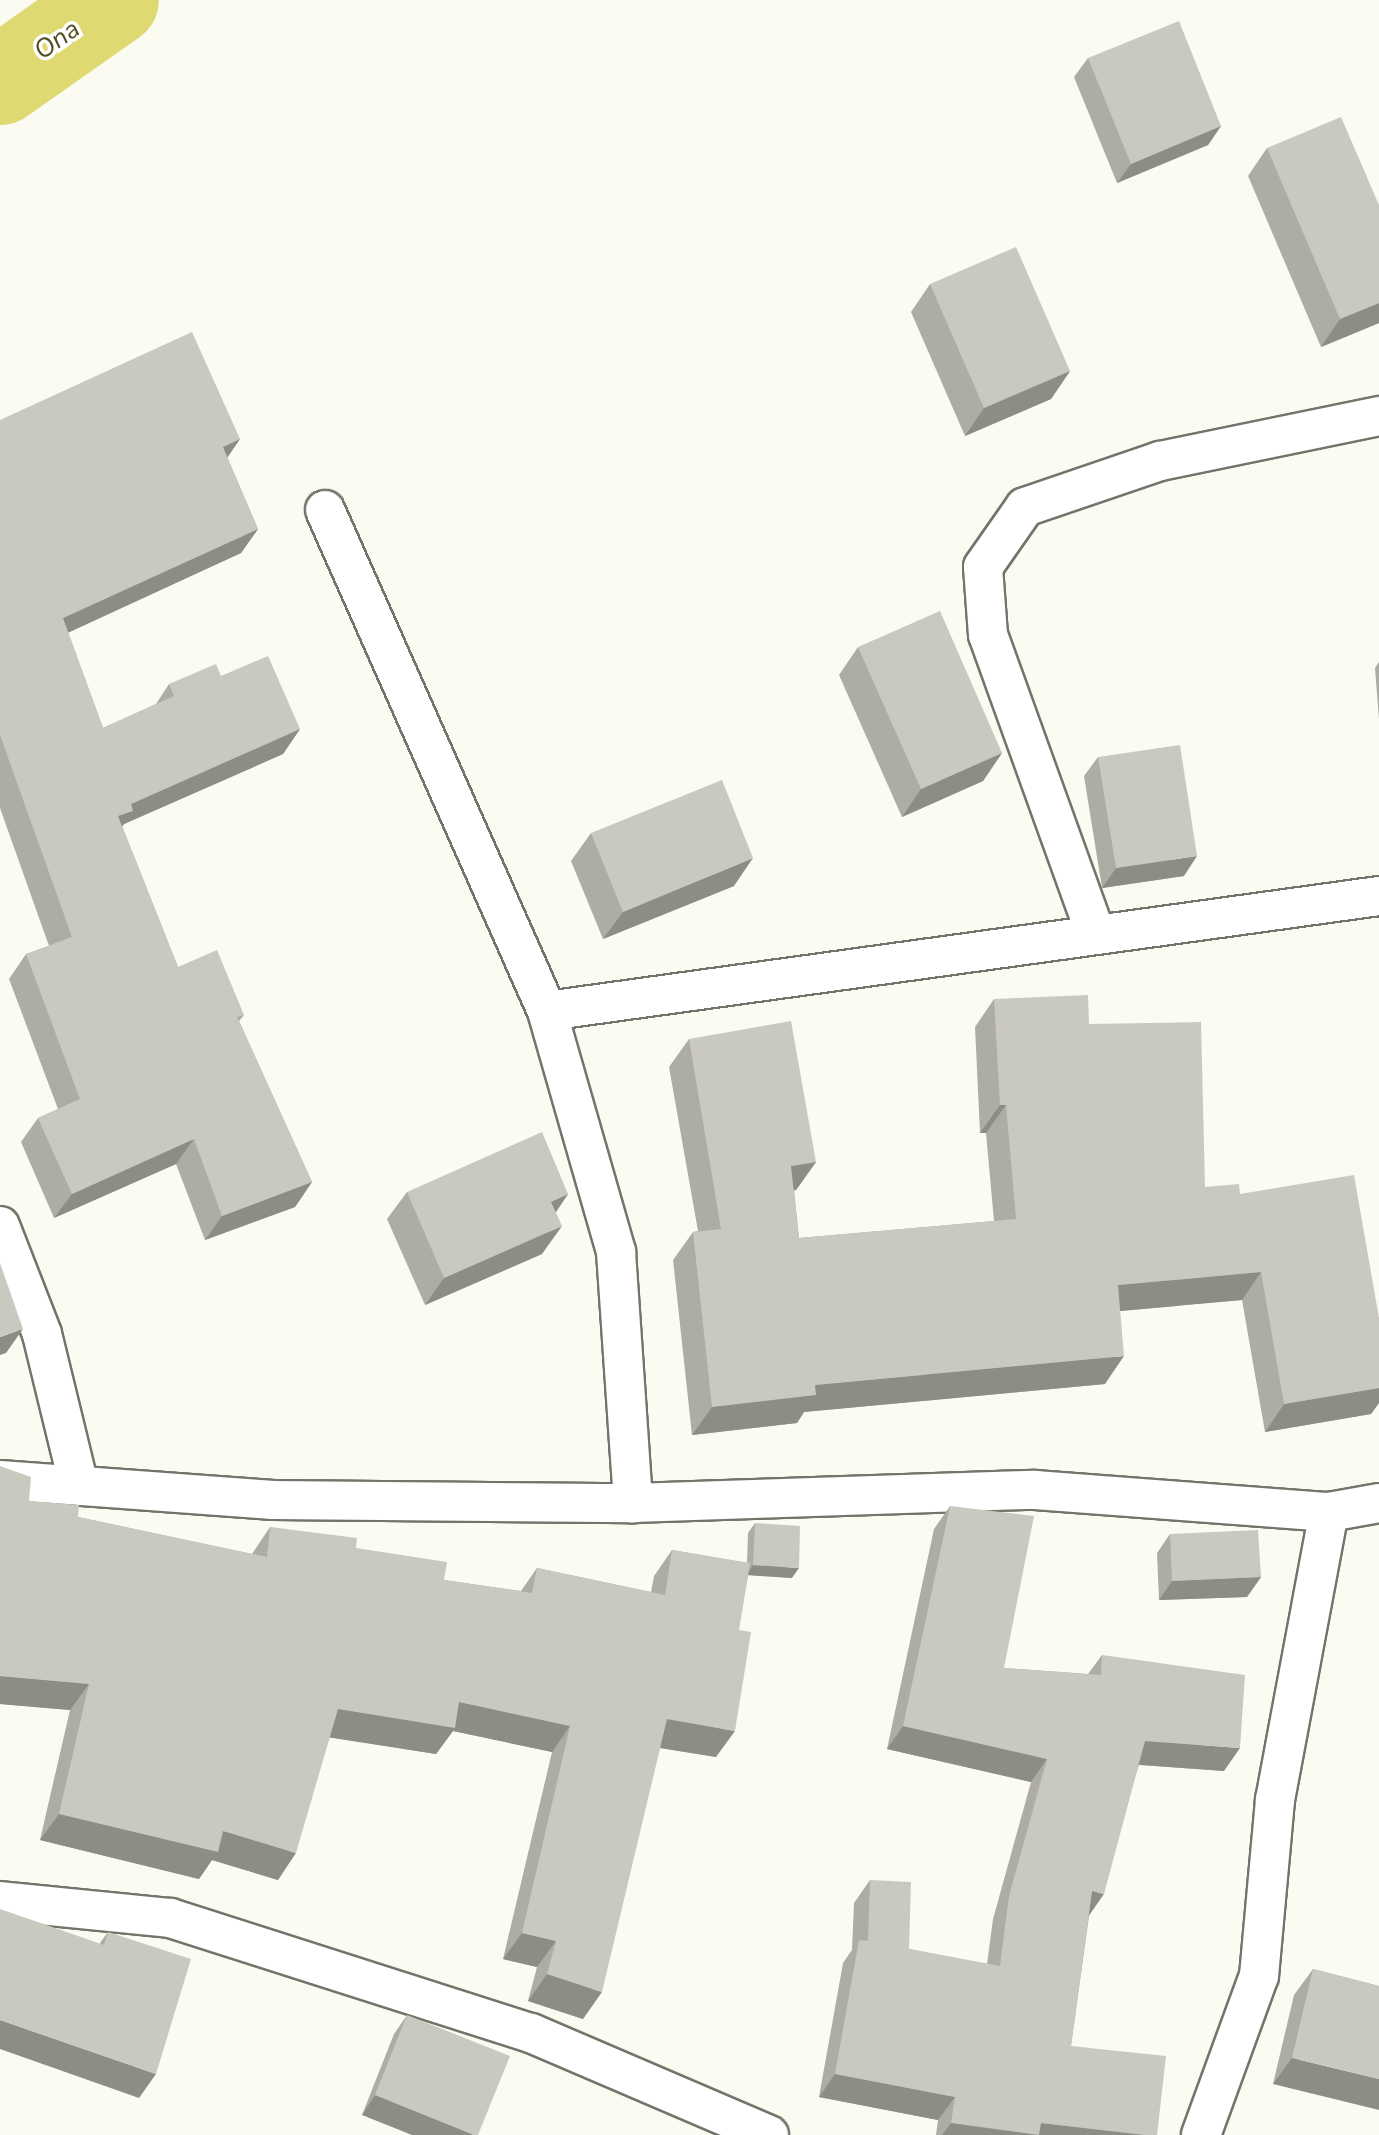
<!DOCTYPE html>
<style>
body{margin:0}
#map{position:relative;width:1379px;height:2135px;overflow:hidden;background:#fbfbf1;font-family:"Nunito Sans",sans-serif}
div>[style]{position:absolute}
.river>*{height:89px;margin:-44.5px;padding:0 44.5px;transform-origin:44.5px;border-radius:44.5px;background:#ded971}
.roads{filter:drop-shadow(2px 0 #74746b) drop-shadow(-2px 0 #74746b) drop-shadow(0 2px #74746b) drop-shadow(0 -2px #74746b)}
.street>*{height:38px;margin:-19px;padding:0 19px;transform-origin:19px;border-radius:19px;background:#fff}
.wall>*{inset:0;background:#aeada5}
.shaded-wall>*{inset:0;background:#8d8d86}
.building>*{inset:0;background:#cac9c0}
span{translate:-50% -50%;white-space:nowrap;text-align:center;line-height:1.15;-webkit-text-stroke:7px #fff;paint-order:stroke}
.water-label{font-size:26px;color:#514e23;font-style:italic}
</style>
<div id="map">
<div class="river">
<i style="left:0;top:80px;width:139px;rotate:-35.1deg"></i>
</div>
<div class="roads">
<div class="street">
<i style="left:325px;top:510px;width:548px;rotate:66.1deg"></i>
<i style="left:547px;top:1011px;width:251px;rotate:74deg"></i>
<i style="left:616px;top:1252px;width:252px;rotate:86.1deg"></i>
<i style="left:1095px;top:932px;width:316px;rotate:-109.8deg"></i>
<i style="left:988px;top:635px;width:68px;rotate:-94.2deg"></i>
<i style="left:983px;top:567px;width:73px;rotate:-55deg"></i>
<i style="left:1025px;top:507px;width:143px;rotate:-18.8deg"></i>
<i style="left:1160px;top:461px;width:224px;rotate:-11.6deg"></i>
<i style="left:547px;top:1011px;width:840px;rotate:-7.87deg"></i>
<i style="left:0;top:1226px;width:116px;rotate:68.7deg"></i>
<i style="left:42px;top:1334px;width:156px;rotate:76.3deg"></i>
<i style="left:0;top:1480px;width:274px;rotate:4.2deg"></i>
<i style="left:273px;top:1500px;width:360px;rotate:0.5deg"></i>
<i style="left:633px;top:1503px;width:402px;rotate:-1.9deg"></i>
<i style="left:1035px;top:1490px;width:295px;rotate:4.3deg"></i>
<i style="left:1329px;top:1512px;width:51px;rotate:-10.2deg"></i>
<i style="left:0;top:1901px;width:171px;rotate:5.7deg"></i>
<i style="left:170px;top:1918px;width:379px;rotate:17.7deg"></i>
<i style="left:531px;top:2033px;width:259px;rotate:23.2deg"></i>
<i style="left:1201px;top:2135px;width:169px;rotate:-70deg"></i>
<i style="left:1259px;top:1976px;width:177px;rotate:-84.8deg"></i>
<i style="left:1275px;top:1800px;width:293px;rotate:-79.4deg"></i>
</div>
</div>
<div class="wall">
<i style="clip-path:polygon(1088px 58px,1221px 126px,1208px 145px,1117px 183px,1074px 77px)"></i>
<i style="clip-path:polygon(1267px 148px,1379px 205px,1379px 323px,1321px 347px,1248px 176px)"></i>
<i style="clip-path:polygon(930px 284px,1070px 371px,1051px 399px,965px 436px,911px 312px)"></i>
<i style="clip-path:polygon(0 420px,240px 439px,227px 457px,258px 529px,241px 553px,68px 632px,103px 728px,156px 704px,169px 684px,221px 676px,300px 729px,283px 754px,124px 824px,122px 826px,178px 967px,244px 1015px,239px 1021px,312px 1182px,295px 1207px,205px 1240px,176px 1164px,54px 1218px,21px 1142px,38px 1118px,58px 1109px,9px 979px,26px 954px,49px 946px,0 808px)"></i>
<i style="clip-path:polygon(858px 647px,1002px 753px,983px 781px,902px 817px,839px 675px)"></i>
<i style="clip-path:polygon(1379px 662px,1379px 720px,1375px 668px)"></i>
<i style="clip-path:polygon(1098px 757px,1184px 876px,1102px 888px,1084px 776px)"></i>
<i style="clip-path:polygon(591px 833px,734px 886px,603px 939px,571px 861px)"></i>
<i style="clip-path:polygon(994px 999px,1089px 1024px,1205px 1187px,1240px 1194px,1379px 1318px,1379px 1403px,1371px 1414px,1265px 1432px,1242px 1300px,1120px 1311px,1105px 1384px,804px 1412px,797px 1423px,692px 1435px,673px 1260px,693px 1232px,698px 1231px,669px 1067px,689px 1039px,816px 1162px,796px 1190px,794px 1190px,799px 1238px,994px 1221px,986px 1133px,980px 1133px,975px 1027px)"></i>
<i style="clip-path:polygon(407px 1192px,568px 1194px,556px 1212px,542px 1254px,425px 1305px,387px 1219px)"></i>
<i style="clip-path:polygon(0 1466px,29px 1501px,78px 1517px,252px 1554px,270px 1527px,356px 1548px,444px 1580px,521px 1591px,537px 1568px,651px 1592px,654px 1576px,672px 1550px,747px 1563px,748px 1533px,755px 1523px,792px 1578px,748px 1575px,716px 1757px,660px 1748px,583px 2019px,528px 2001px,537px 1967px,503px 1959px,552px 1752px,453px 1731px,436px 1754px,330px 1737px,278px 1880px,212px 1860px,199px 1879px,40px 1840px,70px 1710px,0 1704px)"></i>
<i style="clip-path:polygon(950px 1506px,1004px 1668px,1088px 1674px,1102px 1655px,1224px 1771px,1139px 1765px,1089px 1916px,1071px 2046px,1157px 2135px,936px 2135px,938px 2120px,819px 2097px,843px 1963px,852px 1950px,854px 1903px,870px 1880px,909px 1949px,987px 1964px,993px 1919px,1031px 1782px,887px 1749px,934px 1529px)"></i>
<i style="clip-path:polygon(1170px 1534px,1261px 1577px,1247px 1597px,1159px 1600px,1157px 1553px)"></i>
<i style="clip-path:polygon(108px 1932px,139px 2098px,100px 1943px)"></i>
<i style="clip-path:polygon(1313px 1969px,1379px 1986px,1273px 2084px,1294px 1995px)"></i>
<i style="clip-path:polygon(407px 2015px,478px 2135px,362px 2115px,394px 2034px)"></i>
</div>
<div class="shaded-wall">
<i style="clip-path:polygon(1221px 126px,1208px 145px,1117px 183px,1131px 164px)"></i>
<i style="clip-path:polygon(1379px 303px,1379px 323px,1321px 347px,1340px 319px)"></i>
<i style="clip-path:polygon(1070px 371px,1051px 399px,965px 436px,984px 408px)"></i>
<i style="clip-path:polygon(240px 439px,223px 464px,223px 447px)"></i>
<i style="clip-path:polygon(258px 529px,241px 553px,46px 643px,63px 618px)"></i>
<i style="clip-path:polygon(300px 729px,283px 754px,124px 824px,116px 836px,118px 816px,131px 804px)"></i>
<i style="clip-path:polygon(1002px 753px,983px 781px,902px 817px,921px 789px)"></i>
<i style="clip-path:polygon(1197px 856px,1184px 876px,1102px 888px,1116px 868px)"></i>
<i style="clip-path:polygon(753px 858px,734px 886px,603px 939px,623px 912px)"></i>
<i style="clip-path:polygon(1000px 1105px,1006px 1105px,986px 1133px,980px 1133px)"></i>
<i style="clip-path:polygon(194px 1139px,176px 1164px,54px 1218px,72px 1194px)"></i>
<i style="clip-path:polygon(816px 1162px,796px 1190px,771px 1194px,791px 1166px)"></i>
<i style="clip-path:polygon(312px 1182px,295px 1207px,205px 1240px,222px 1216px)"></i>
<i style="clip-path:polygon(568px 1194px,549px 1222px,551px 1202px)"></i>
<i style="clip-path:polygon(562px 1226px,542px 1254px,425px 1305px,444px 1278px)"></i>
<i style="clip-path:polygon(1261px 1272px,1242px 1300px,1098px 1313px,1118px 1285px)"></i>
<i style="clip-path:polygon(23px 1329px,6px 1353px,0 1355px,0 1337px)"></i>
<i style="clip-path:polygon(1124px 1356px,1105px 1384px,804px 1412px,797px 1423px,692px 1435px,712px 1407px,815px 1385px)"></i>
<i style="clip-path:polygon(1379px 1388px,1379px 1403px,1371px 1414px,1265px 1432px,1284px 1404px)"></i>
<i style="clip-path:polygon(753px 1565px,799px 1568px,792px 1578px,746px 1575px)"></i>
<i style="clip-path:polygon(1261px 1577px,1247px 1597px,1159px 1600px,1172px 1581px)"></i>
<i style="clip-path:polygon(0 1676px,89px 1684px,70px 1710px,0 1704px)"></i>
<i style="clip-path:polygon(459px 1702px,570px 1726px,552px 1752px,453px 1731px,436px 1754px,320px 1736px,338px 1709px)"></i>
<i style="clip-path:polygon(667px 1719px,735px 1731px,716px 1757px,648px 1746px)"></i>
<i style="clip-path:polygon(903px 1726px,1047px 1759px,1031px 1782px,887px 1749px)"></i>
<i style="clip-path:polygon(1145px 1741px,1240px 1748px,1224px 1771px,1129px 1764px)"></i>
<i style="clip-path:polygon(59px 1814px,223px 1831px,296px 1853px,278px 1880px,212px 1860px,199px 1879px,40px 1840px)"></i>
<i style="clip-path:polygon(1092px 1891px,1104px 1894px,1088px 1917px)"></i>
<i style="clip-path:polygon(522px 1933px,556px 1941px,537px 1967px,503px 1959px)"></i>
<i style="clip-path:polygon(547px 1974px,602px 1992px,583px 2019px,528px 2001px)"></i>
<i style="clip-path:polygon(0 2020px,156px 2074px,139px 2098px,0 2049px)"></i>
<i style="clip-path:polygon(1292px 2058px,1379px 2079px,1379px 2110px,1273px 2084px)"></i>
<i style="clip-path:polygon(835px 2074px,955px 2097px,938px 2120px,819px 2097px)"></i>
<i style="clip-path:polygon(375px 2095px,474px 2135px,412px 2135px,362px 2115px)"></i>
<i style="clip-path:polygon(951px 2123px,1041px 2123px,1145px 2135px,942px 2135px)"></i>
</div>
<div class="building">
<i style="clip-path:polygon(1179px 21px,1221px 126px,1131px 164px,1088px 58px)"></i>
<i style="clip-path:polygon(1341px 117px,1379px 205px,1379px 303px,1340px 319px,1267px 148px)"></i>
<i style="clip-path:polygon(1016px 247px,1070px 371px,984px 408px,930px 284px)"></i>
<i style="clip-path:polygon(192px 332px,240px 439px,223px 447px,258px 529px,63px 618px,103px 728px,174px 696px,169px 684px,216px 664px,221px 676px,268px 656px,300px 729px,131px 804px,133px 811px,118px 816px,178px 967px,217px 950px,244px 1015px,237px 1017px,312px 1182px,222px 1216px,194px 1139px,72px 1194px,38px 1118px,80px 1099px,26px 954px,72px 937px,0 735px,0 420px)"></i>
<i style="clip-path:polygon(940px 611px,1002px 753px,921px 789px,858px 647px)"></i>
<i style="clip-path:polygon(1180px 745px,1197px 856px,1116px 868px,1098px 757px)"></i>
<i style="clip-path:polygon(722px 780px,753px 858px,623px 912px,591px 833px)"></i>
<i style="clip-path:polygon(1088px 995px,1089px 1024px,1201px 1022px,1205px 1187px,1239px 1184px,1240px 1194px,1354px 1175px,1379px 1318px,1379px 1388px,1284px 1404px,1261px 1272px,1118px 1285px,1124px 1356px,815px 1385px,816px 1395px,712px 1407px,693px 1232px,721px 1229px,689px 1039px,791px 1021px,816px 1162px,791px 1166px,799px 1238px,1016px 1219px,1006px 1105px,1000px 1105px,994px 999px)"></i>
<i style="clip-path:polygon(542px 1132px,568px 1194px,551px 1202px,562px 1226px,444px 1278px,407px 1192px)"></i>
<i style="clip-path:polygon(0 1263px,23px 1329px,0 1337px)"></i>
<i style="clip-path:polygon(0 1466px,31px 1477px,29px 1501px,79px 1505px,78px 1517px,267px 1557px,270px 1527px,357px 1538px,356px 1548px,447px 1562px,444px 1580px,532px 1593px,537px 1568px,665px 1595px,672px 1550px,750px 1563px,739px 1630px,751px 1632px,735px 1731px,667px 1719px,602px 1992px,547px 1974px,556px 1941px,522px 1933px,570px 1726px,459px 1702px,455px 1728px,338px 1709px,296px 1853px,223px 1831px,218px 1852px,59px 1814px,89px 1684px,0 1676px)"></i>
<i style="clip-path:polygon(950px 1506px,1034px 1516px,1004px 1668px,1101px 1675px,1102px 1655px,1245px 1675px,1240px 1748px,1145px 1741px,1104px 1894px,1092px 1891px,1071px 2046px,1166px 2056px,1157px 2135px,1145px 2135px,1041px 2123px,1039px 2135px,951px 2123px,955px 2097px,835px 2074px,859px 1940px,868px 1941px,870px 1880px,911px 1882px,909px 1949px,1000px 1966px,1009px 1896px,1047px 1759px,903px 1726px)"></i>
<i style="clip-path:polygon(755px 1523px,800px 1526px,799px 1568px,753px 1565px)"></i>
<i style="clip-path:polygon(1258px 1530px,1261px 1577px,1172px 1581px,1170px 1534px)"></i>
<i style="clip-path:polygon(0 1909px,104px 1945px,108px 1932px,191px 1959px,156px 2074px,0 2020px)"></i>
<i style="clip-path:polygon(1313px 1969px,1379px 1986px,1379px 2079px,1292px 2058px)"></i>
<i style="clip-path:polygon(407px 2015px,510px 2056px,478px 2135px,474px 2135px,375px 2095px)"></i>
</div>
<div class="water-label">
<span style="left:57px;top:40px;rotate:-35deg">Ona</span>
</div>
</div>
